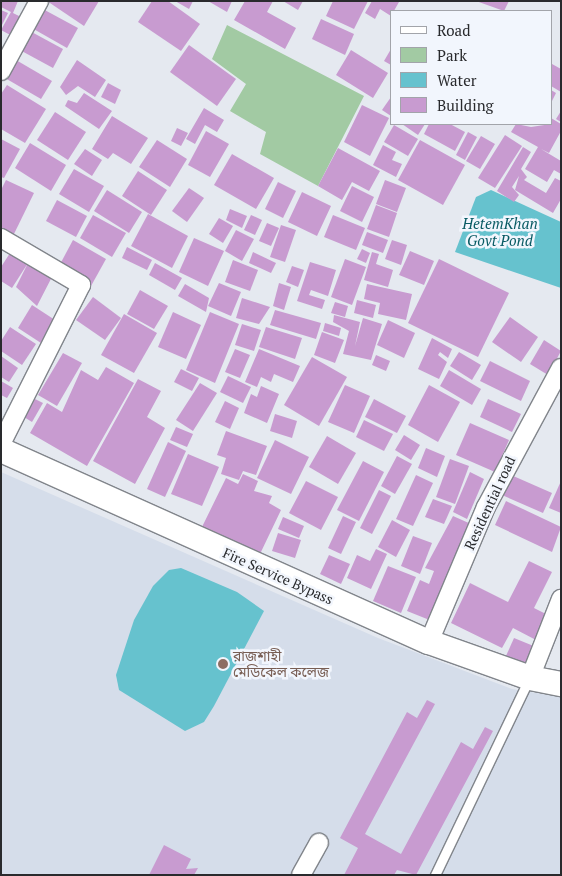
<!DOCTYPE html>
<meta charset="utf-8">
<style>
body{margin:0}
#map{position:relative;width:562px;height:876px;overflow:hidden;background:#e5e9f0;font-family:"PT Serif","Noto Sans Bengali",serif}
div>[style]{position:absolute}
.built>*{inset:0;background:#d5ddea}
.green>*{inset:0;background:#a2caa3}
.water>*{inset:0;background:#66c2ce}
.building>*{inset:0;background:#c89bd0}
.roads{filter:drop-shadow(1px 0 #81858b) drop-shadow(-1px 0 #81858b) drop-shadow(0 1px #81858b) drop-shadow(0 -1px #81858b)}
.lane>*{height:9px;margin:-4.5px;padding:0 4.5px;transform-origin:4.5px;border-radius:4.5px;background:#fff}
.street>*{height:18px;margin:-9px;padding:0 9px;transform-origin:9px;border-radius:9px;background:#fff}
.secondary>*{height:24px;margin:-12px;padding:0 12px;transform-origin:12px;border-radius:12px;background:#fff}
.dots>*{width:14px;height:14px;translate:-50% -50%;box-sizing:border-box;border:2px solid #f2f6fd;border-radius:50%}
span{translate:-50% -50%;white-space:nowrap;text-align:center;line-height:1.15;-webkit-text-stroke:5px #f2f6fd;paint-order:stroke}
.street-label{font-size:14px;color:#292a2d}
.education-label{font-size:14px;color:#785e54}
.left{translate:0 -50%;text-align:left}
.water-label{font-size:15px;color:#095b64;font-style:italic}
.frame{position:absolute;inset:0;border:2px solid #292a2d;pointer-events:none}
.legend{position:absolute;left:390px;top:10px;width:162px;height:115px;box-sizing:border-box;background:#f2f6fd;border:1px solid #a2a4aa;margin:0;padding:6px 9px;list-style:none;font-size:15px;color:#292a2d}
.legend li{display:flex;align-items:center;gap:10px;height:25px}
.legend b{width:25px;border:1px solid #a2a4aa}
</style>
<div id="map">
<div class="built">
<i style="clip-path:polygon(1px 472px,378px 638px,512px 689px,561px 697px,561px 875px,1px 875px)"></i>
</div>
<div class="green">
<i style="clip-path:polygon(227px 25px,364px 96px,318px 186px,260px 154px,266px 132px,230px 111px,246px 84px,212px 59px)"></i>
</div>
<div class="water">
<i style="clip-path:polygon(491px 190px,561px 222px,561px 288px,455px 252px,476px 197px)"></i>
<i style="clip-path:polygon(181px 568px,237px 592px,264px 611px,214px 706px,204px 722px,185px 731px,119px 690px,116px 675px,134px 620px,153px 586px,169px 570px)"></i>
</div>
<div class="building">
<i style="clip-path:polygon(1px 1px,18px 1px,13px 13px,23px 18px,14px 37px,1px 30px,11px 12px,1px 7px)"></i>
<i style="clip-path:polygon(47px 1px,99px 1px,84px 26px)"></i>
<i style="clip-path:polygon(152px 1px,168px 1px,200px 24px,181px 51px,138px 22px)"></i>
<i style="clip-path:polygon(175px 1px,193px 1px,189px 9px)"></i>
<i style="clip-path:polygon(208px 1px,232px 1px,227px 12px)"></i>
<i style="clip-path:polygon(245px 1px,273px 1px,267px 12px,296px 28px,285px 49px,234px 20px)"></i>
<i style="clip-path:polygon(283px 1px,303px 1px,298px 10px)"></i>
<i style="clip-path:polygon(333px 1px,368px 1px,354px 29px,326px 16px)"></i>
<i style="clip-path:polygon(372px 1px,397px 1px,399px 2px,391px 16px,380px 9px,375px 19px,365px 13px)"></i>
<i style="clip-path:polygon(476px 1px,509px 1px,504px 11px)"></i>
<i style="clip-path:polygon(41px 8px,78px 28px,67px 48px,30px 27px)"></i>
<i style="clip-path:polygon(1px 10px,8px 13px,1px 27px)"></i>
<i style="clip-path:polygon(321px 19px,354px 34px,345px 55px,312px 39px)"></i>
<i style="clip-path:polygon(28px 30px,63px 49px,53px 68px,18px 49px)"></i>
<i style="clip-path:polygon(189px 45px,236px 79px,217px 106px,170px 72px)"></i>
<i style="clip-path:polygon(391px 49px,391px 65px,384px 61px)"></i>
<i style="clip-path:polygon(351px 50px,388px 73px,373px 98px,336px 75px)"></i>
<i style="clip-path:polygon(16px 60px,52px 81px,41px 99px,5px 78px)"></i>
<i style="clip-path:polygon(77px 60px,106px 80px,95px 97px,78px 86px,66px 95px,60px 87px)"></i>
<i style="clip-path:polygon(552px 64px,561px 69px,561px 92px,551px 86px)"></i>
<i style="clip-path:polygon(108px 83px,121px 90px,115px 104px,101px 97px)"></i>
<i style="clip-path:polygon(7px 85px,46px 109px,25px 143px,1px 129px,1px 94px)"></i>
<i style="clip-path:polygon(551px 90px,556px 93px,551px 103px)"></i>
<i style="clip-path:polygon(84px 93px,112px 111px,99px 129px,65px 106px,68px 100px,77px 103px)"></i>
<i style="clip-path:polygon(391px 97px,391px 116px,382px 110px)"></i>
<i style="clip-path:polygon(362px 105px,389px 118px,370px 156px,344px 142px)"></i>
<i style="clip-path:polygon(204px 108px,224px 120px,217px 132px,205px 125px,195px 144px,186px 139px)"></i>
<i style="clip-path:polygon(561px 111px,561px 122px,556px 119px)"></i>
<i style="clip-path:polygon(55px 112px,86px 132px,68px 160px,37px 140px)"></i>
<i style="clip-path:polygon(112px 116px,148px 138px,131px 164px,113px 153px,108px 159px,92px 149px)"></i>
<i style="clip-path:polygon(551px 118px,561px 124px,561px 131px,549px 153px,541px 149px,561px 161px,561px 174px,554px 170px,547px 182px,525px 169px,538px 147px,511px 132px,516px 124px,531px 127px,551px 124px)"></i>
<i style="clip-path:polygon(402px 124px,425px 124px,418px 135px)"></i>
<i style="clip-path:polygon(429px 124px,450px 124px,465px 132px,455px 151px,424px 134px)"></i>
<i style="clip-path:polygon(394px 125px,418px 139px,408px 156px,384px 142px)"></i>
<i style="clip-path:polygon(177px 128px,188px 133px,181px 146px,171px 141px)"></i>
<i style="clip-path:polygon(206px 131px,229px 144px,210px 177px,188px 165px)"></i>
<i style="clip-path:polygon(468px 132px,477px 137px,465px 160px,456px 155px)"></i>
<i style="clip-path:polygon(505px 135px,522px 146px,495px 188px,478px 178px)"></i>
<i style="clip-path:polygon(481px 136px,495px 144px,480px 169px,466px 161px)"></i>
<i style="clip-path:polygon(1px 139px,20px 149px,4px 178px,1px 177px)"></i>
<i style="clip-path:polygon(157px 140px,187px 159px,170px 187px,139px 167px)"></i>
<i style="clip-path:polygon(420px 140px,465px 165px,443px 205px,398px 180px)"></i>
<i style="clip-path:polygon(30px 143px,66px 165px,51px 191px,15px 168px)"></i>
<i style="clip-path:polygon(383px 145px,396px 152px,392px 160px,402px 164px,396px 177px,373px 165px)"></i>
<i style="clip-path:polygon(523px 147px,531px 152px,521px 169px,527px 177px,524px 180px,546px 193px,555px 178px,561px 181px,561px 199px,553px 213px,515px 190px,519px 176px,512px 187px,519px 195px,514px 202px,497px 191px)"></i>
<i style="clip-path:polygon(338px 148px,380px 171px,369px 191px,352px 182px,342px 200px,318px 186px)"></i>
<i style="clip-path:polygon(85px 149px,102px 160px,92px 176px,74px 164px)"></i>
<i style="clip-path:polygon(232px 154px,274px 178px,256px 209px,214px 185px)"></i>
<i style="clip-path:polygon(74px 169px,104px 186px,89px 212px,59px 194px)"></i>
<i style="clip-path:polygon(138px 171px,167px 190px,151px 215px,122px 196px)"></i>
<i style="clip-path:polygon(6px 180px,34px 193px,12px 238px,1px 233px,1px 190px)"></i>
<i style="clip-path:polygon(385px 180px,406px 188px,397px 212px,376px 204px)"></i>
<i style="clip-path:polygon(278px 182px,296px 191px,283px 218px,265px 209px)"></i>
<i style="clip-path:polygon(352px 186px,374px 197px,362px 222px,340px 211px)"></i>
<i style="clip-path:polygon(189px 188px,204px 198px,187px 222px,172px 211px)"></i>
<i style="clip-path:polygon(107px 190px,142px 212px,129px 233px,94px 211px)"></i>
<i style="clip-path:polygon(302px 192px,331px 206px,317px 236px,288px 222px)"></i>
<i style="clip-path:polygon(57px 200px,87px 216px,76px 237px,46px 221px)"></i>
<i style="clip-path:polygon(376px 205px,397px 213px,389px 237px,367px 229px)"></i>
<i style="clip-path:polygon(230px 209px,247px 216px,242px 228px,226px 220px)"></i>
<i style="clip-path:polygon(148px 214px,188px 236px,172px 268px,131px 246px)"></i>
<i style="clip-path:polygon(93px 215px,126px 233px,112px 257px,80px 238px)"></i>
<i style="clip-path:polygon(251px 215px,262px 220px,255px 235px,244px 230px)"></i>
<i style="clip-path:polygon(333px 215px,365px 228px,356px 250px,324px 237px)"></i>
<i style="clip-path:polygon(219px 218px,233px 226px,223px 243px,209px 234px)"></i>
<i style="clip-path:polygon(267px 223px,279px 228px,271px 246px,259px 241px)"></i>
<i style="clip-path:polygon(281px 225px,296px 230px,285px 262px,270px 257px)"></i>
<i style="clip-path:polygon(236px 230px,254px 239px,242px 261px,225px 251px)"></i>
<i style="clip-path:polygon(367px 232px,388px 240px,383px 253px,362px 245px)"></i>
<i style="clip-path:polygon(194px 238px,224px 251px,208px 286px,179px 272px)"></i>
<i style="clip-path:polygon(73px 240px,106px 259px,91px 286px,58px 268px)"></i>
<i style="clip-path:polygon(392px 240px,407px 245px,401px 265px,385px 259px)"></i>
<i style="clip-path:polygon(127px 247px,152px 260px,147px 270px,122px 258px)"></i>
<i style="clip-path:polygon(362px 249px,370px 253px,366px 263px,357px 259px)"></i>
<i style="clip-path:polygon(12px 250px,54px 273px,37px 306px,16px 287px,28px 263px,12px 288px,1px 281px,1px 267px)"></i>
<i style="clip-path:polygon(410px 251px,434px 261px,424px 285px,399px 275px)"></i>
<i style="clip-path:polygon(253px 252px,276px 263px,271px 273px,249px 263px)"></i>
<i style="clip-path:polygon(372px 252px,379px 254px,376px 264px,393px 270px,388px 287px,364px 280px)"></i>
<i style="clip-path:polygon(345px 259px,366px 267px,352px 305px,331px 297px)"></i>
<i style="clip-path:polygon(439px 259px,509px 293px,478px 357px,408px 323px)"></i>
<i style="clip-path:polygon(233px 260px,258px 270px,250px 291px,225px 282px)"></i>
<i style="clip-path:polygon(310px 262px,336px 270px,328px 296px,311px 290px,309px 295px,325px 300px,322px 309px,297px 301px)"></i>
<i style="clip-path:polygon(155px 263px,182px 278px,175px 290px,149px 275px)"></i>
<i style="clip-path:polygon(292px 266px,304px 270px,298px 287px,286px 282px)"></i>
<i style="clip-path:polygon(219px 283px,241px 292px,231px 316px,208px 306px)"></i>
<i style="clip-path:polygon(279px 283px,291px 287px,284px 310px,273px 306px)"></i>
<i style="clip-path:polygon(185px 284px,209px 298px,206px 312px,178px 296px)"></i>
<i style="clip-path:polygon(367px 284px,412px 294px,406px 320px,378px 314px,380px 303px,364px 299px)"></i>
<i style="clip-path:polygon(140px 290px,168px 306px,154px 329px,127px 314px)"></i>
<i style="clip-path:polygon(93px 297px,121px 318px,105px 340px,76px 320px)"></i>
<i style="clip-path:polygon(242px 298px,270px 307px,259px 324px,236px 318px)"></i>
<i style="clip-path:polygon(357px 300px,376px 305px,373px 318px,354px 313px)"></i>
<i style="clip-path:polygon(335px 302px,348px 306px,345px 317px,331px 313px)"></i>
<i style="clip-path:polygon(32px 305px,55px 320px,41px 343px,18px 328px)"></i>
<i style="clip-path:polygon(275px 310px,321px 323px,316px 339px,270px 325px)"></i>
<i style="clip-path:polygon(173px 312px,201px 325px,186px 359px,158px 347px)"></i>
<i style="clip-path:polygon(210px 312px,239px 324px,215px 383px,186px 370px)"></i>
<i style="clip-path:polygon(124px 314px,157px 333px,134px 373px,101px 355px)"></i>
<i style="clip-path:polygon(334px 315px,360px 322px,355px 346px,363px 318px,382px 324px,371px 360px,343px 354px,349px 331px,333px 322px)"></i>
<i style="clip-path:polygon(510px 317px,538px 337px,521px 362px,492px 342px)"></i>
<i style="clip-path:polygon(388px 320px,415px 333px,404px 358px,377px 345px)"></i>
<i style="clip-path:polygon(325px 323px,341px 328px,339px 336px,323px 331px)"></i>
<i style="clip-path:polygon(242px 324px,261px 330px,254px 351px,235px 345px)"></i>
<i style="clip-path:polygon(10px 327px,36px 344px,22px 365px,1px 351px,1px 341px)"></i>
<i style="clip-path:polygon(266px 327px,302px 338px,295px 359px,259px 347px)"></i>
<i style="clip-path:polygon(322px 332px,344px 340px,335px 363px,314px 355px)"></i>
<i style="clip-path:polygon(432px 338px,452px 349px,448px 358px,440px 352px,438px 355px,447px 362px,439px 379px,418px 369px)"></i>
<i style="clip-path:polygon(544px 340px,561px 351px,548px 375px,530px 364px)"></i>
<i style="clip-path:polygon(235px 349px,250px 355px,240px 378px,225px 372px)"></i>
<i style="clip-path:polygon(259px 349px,300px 366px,293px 382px,274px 374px,271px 382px,261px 377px,257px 387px,245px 382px)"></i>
<i style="clip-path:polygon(459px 352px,481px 365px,472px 380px,450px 366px)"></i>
<i style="clip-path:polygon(63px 353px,82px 363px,57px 406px,38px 395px)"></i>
<i style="clip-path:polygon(376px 355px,390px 361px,386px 371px,372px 365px)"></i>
<i style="clip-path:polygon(1px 356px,18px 368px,9px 382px,1px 377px)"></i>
<i style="clip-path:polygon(312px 357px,347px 377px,319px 426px,284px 405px)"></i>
<i style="clip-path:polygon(490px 361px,530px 381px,521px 401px,480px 381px)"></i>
<i style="clip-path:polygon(106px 367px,134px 383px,87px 466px,30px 433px,47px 403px,62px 412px,81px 370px,98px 380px)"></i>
<i style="clip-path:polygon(181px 369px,199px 378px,192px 391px,174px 382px)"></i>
<i style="clip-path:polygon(449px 370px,481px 389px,472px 405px,440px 386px)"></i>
<i style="clip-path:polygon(228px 376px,251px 387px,243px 403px,220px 392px)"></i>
<i style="clip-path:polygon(138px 379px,161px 391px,147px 417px,165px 428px,135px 484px,93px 461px)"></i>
<i style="clip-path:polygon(1px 381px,13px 388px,7px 398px,1px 395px)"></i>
<i style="clip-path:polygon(200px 383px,217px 393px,193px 431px,176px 420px)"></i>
<i style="clip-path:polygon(345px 385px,370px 396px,354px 433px,328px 422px)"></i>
<i style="clip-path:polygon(429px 385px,460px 402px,438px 442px,408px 425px)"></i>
<i style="clip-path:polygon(261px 386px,279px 394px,267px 423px,244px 413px,251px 394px,257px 397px)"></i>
<i style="clip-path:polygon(35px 399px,43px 403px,32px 422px,24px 417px)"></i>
<i style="clip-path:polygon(374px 399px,406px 416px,397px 433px,365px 417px)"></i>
<i style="clip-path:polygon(488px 399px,521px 414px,512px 432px,480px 417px)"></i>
<i style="clip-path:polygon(225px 401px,239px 408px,230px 429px,215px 422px)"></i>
<i style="clip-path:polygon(275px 414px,297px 421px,292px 438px,270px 431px)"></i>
<i style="clip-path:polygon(364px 420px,393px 434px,384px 451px,356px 437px)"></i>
<i style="clip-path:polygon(470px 423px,509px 440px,495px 472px,456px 455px)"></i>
<i style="clip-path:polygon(176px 427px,193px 434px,187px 447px,170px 440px)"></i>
<i style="clip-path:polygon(226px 431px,267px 446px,256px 475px,243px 471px,239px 480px,221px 474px,226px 458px,217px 455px)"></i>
<i style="clip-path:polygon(404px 435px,420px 445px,411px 460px,395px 450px)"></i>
<i style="clip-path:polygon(327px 436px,356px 453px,338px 484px,309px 467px)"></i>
<i style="clip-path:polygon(275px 440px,309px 457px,291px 494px,257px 478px)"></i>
<i style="clip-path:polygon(168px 442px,186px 451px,165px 497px,147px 489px)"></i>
<i style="clip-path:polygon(426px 448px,445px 456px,437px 477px,418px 468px)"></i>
<i style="clip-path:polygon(188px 454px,219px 467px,202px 506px,171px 494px)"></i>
<i style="clip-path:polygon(397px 456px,412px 464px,395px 494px,381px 486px)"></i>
<i style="clip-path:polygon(450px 459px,469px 466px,455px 504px,436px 497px)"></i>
<i style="clip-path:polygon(363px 461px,384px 472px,359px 521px,337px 510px)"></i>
<i style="clip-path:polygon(470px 472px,484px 479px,467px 519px,453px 512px)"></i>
<i style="clip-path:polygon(243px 474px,258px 481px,254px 491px,272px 496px,269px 503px,281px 510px,260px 554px,202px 527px,226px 478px,238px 484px)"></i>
<i style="clip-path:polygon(416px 475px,433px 483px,413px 526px,396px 519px)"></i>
<i style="clip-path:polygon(511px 475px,552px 493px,543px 513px,502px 495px)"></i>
<i style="clip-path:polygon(306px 481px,338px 497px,321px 530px,289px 513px)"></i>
<i style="clip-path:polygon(561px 481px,561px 513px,549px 508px)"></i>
<i style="clip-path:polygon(379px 490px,391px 496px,372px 534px,360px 528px)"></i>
<i style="clip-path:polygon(433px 499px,452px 506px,444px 524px,425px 517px)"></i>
<i style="clip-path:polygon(506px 501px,561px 527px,552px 552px,495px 525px)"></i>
<i style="clip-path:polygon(343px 516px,356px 522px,341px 554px,328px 548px)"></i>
<i style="clip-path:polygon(453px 516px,471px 524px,432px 621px,407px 611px,420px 580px,429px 584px,434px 571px,425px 568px)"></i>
<i style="clip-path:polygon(283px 517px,304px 526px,299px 538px,278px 529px)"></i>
<i style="clip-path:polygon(392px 520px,410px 530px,396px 557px,378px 547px)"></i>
<i style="clip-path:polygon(278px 533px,301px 540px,295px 558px,272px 551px)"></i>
<i style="clip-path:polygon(413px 536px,432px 543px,420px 574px,401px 566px)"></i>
<i style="clip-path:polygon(376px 549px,387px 554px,371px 589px,347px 578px,357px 555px,370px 561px)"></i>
<i style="clip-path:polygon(329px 555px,350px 564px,341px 584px,320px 574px)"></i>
<i style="clip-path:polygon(529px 561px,552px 572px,534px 608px,548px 615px,536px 640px,513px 628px,502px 648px,451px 623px,470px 583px,508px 602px)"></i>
<i style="clip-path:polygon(388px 566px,416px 577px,401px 613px,373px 601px)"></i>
<i style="clip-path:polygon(514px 638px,536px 647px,529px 665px,506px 656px)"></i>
<i style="clip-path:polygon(427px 700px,435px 704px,365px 834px,401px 854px,461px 742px,473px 749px,485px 727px,493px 731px,416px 875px,397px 870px,394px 875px,344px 875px,358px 848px,340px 838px,407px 712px,417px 718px)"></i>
<i style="clip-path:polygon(164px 845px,191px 859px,186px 869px,198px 868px,194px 875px,149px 875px)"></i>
</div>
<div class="roads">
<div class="lane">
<i style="left:435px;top:875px;width:217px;rotate:-64.4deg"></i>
</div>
<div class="street">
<i style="left:1px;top:71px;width:80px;rotate:-61.5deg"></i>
<i style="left:1px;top:238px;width:93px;rotate:30.4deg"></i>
<i style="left:81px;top:285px;width:178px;rotate:116.7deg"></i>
<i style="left:429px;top:642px;width:147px;rotate:-67.1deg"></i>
<i style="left:486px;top:507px;width:158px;rotate:-61.7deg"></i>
<i style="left:530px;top:678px;width:85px;rotate:-68.6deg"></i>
<i style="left:301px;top:875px;width:37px;rotate:-61deg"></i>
</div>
<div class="secondary">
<i style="left:1px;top:450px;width:469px;rotate:24.2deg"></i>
<i style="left:429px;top:642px;width:107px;rotate:19.6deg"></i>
<i style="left:530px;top:678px;width:32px;rotate:11deg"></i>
</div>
</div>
<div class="dots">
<i style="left:223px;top:664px;background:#8d6e63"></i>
</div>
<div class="street-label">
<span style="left:490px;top:503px;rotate:-65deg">Residential road</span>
<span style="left:278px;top:576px;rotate:24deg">Fire Service Bypass</span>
</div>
<div class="education-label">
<span class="left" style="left:233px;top:664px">রাজশাহী<br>মেডিকেল কলেজ</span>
</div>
<div class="water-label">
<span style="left:500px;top:232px">HetemKhan<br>Govt Pond</span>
</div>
<div class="frame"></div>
<ul class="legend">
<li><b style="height:6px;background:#fff"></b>Road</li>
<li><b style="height:14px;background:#a2caa3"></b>Park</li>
<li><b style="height:14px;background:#66c2ce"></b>Water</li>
<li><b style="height:14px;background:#c89bd0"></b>Building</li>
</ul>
</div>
